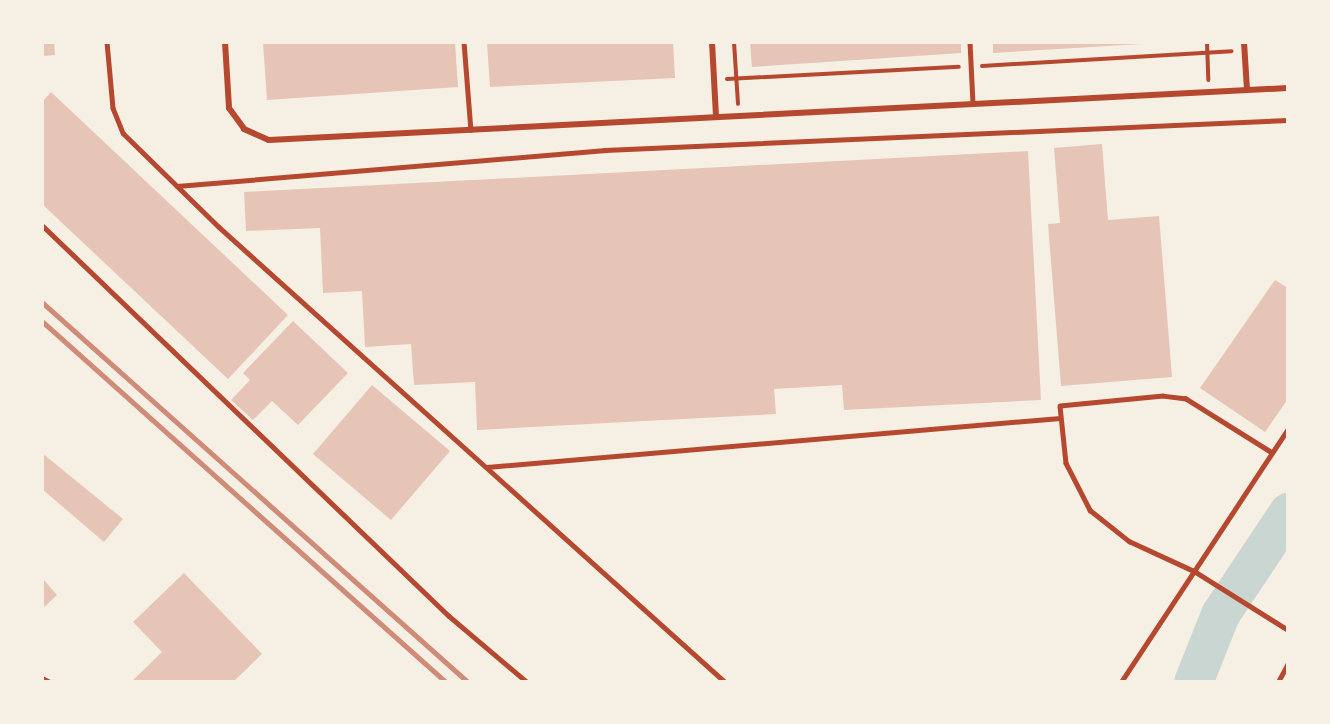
<!DOCTYPE html>
<style>
body{margin:0}
#map{position:relative;width:1330px;height:724px;overflow:hidden;background:#f6efe4;font-family:"Work Sans",sans-serif}
div>[style]{position:absolute}
.river>*{height:39px;margin:-19.5px;padding:0 19.5px;transform-origin:19.5px;border-radius:19.5px;background:#c9d6d2}
.building>*{inset:0;background:#e6c5b7}
.path>*{height:4px;margin:-2px;padding:0 2px;transform-origin:2px;border-radius:2px;background:#b5482f}
.service>*{height:4.5px;margin:-2.25px;padding:0 2.25px;transform-origin:2.25px;border-radius:2.25px;background:#b5482f}
.minor>*{height:6px;margin:-3px;padding:0 3px;transform-origin:3px;border-radius:3px;background:#b5482f}
.rail>*{height:4.5px;margin:-2.25px;padding:0 2.25px;transform-origin:2.25px;border-radius:2.25px;background:#cf8b77}
span{translate:-50% -50%;white-space:nowrap;text-align:center;line-height:1.15;-webkit-text-stroke:6px #f6efe4;paint-order:stroke}
.frame{position:absolute;inset:0;border:44px solid #f6efe4;pointer-events:none}
</style>
<div id="map">
<div class="river">
<i style="left:1193px;top:682px;width:73px;rotate:-68.3deg"></i>
<i style="left:1220px;top:614px;width:123px;rotate:-56.3deg"></i>
</div>
<div class="building">
<i style="clip-path:polygon(42px 42px,54px 42px,55px 55px,42px 56px)"></i>
<i style="clip-path:polygon(263px 42px,455px 42px,458px 87px,267px 100px)"></i>
<i style="clip-path:polygon(487px 42px,673px 42px,675px 78px,490px 87px)"></i>
<i style="clip-path:polygon(750px 42px,961px 42px,961px 53px,752px 67px)"></i>
<i style="clip-path:polygon(993px 42px,1141px 42px,1141px 44px,993px 53px)"></i>
<i style="clip-path:polygon(51px 92px,288px 315px,228px 379px,42px 204px,42px 102px)"></i>
<i style="clip-path:polygon(1102px 144px,1108px 220px,1159px 216px,1172px 377px,1061px 386px,1048px 224px,1060px 223px,1054px 148px)"></i>
<i style="clip-path:polygon(1028px 151px,1041px 400px,844px 410px,842px 385px,774px 389px,776px 414px,477px 430px,475px 382px,414px 385px,411px 344px,365px 347px,362px 291px,323px 293px,320px 228px,246px 231px,244px 192px)"></i>
<i style="clip-path:polygon(1275px 280px,1288px 288px,1288px 399px,1265px 432px,1200px 388px)"></i>
<i style="clip-path:polygon(293px 321px,348px 373px,298px 425px,272px 401px,253px 420px,231px 400px,250px 380px,243px 373px)"></i>
<i style="clip-path:polygon(372px 385px,450px 451px,391px 520px,313px 454px)"></i>
<i style="clip-path:polygon(42px 453px,123px 519px,104px 542px,42px 489px)"></i>
<i style="clip-path:polygon(184px 573px,262px 654px,233px 682px,131px 682px,162px 652px,133px 622px)"></i>
<i style="clip-path:polygon(42px 578px,57px 595px,42px 609px)"></i>
</div>
<div class="path">
<i style="left:734px;top:42px;width:62px;rotate:86.3deg"></i>
<i style="left:1207px;top:42px;width:38px;rotate:88deg"></i>
<i style="left:982px;top:66px;width:250px;rotate:-3.4deg"></i>
<i style="left:727px;top:79px;width:232px;rotate:-3deg"></i>
</div>
<div class="service">
<i style="left:107px;top:42px;width:66px;rotate:84.8deg"></i>
<i style="left:113px;top:108px;width:27px;rotate:68deg"></i>
<i style="left:123px;top:133px;width:134px;rotate:44.4deg"></i>
<i style="left:219px;top:227px;width:680px;rotate:41.96deg"></i>
<i style="left:464px;top:42px;width:88px;rotate:85.5deg"></i>
<i style="left:970px;top:42px;width:62px;rotate:87.2deg"></i>
<i style="left:177px;top:186px;width:430px;rotate:-4.8deg"></i>
<i style="left:605px;top:150px;width:684px;rotate:-2.52deg"></i>
<i style="left:42px;top:225px;width:564px;rotate:43.85deg"></i>
<i style="left:449px;top:616px;width:102px;rotate:40.2deg"></i>
<i style="left:1272px;top:453px;width:102px;rotate:-147.9deg"></i>
<i style="left:1186px;top:399px;width:23px;rotate:-173deg"></i>
<i style="left:1163px;top:396px;width:103px;rotate:174.5deg"></i>
<i style="left:1060px;top:406px;width:57px;rotate:84deg"></i>
<i style="left:1066px;top:463px;width:53px;rotate:62.9deg"></i>
<i style="left:1090px;top:510px;width:50px;rotate:38.5deg"></i>
<i style="left:1129px;top:541px;width:72px;rotate:24.8deg"></i>
<i style="left:1194px;top:571px;width:111px;rotate:32.1deg"></i>
<i style="left:487px;top:467px;width:575px;rotate:-4.89deg"></i>
<i style="left:42px;top:678px;width:9px;rotate:27deg"></i>
<i style="left:1121px;top:682px;width:303px;rotate:-56.6deg"></i>
<i style="left:1278px;top:682px;width:21px;rotate:-62deg"></i>
</div>
<div class="minor">
<i style="left:225px;top:42px;width:66px;rotate:86.5deg"></i>
<i style="left:229px;top:108px;width:26px;rotate:54deg"></i>
<i style="left:244px;top:129px;width:27px;rotate:24deg"></i>
<i style="left:269px;top:140px;width:1020px;rotate:-2.92deg"></i>
<i style="left:712px;top:42px;width:75px;rotate:86.9deg"></i>
<i style="left:1244px;top:42px;width:48px;rotate:86.4deg"></i>
</div>
<div class="rail">
<i style="left:42px;top:302px;width:571px;rotate:41.73deg"></i>
<i style="left:42px;top:321px;width:542px;rotate:41.78deg"></i>
</div>
<div class="frame"></div>
</div>
